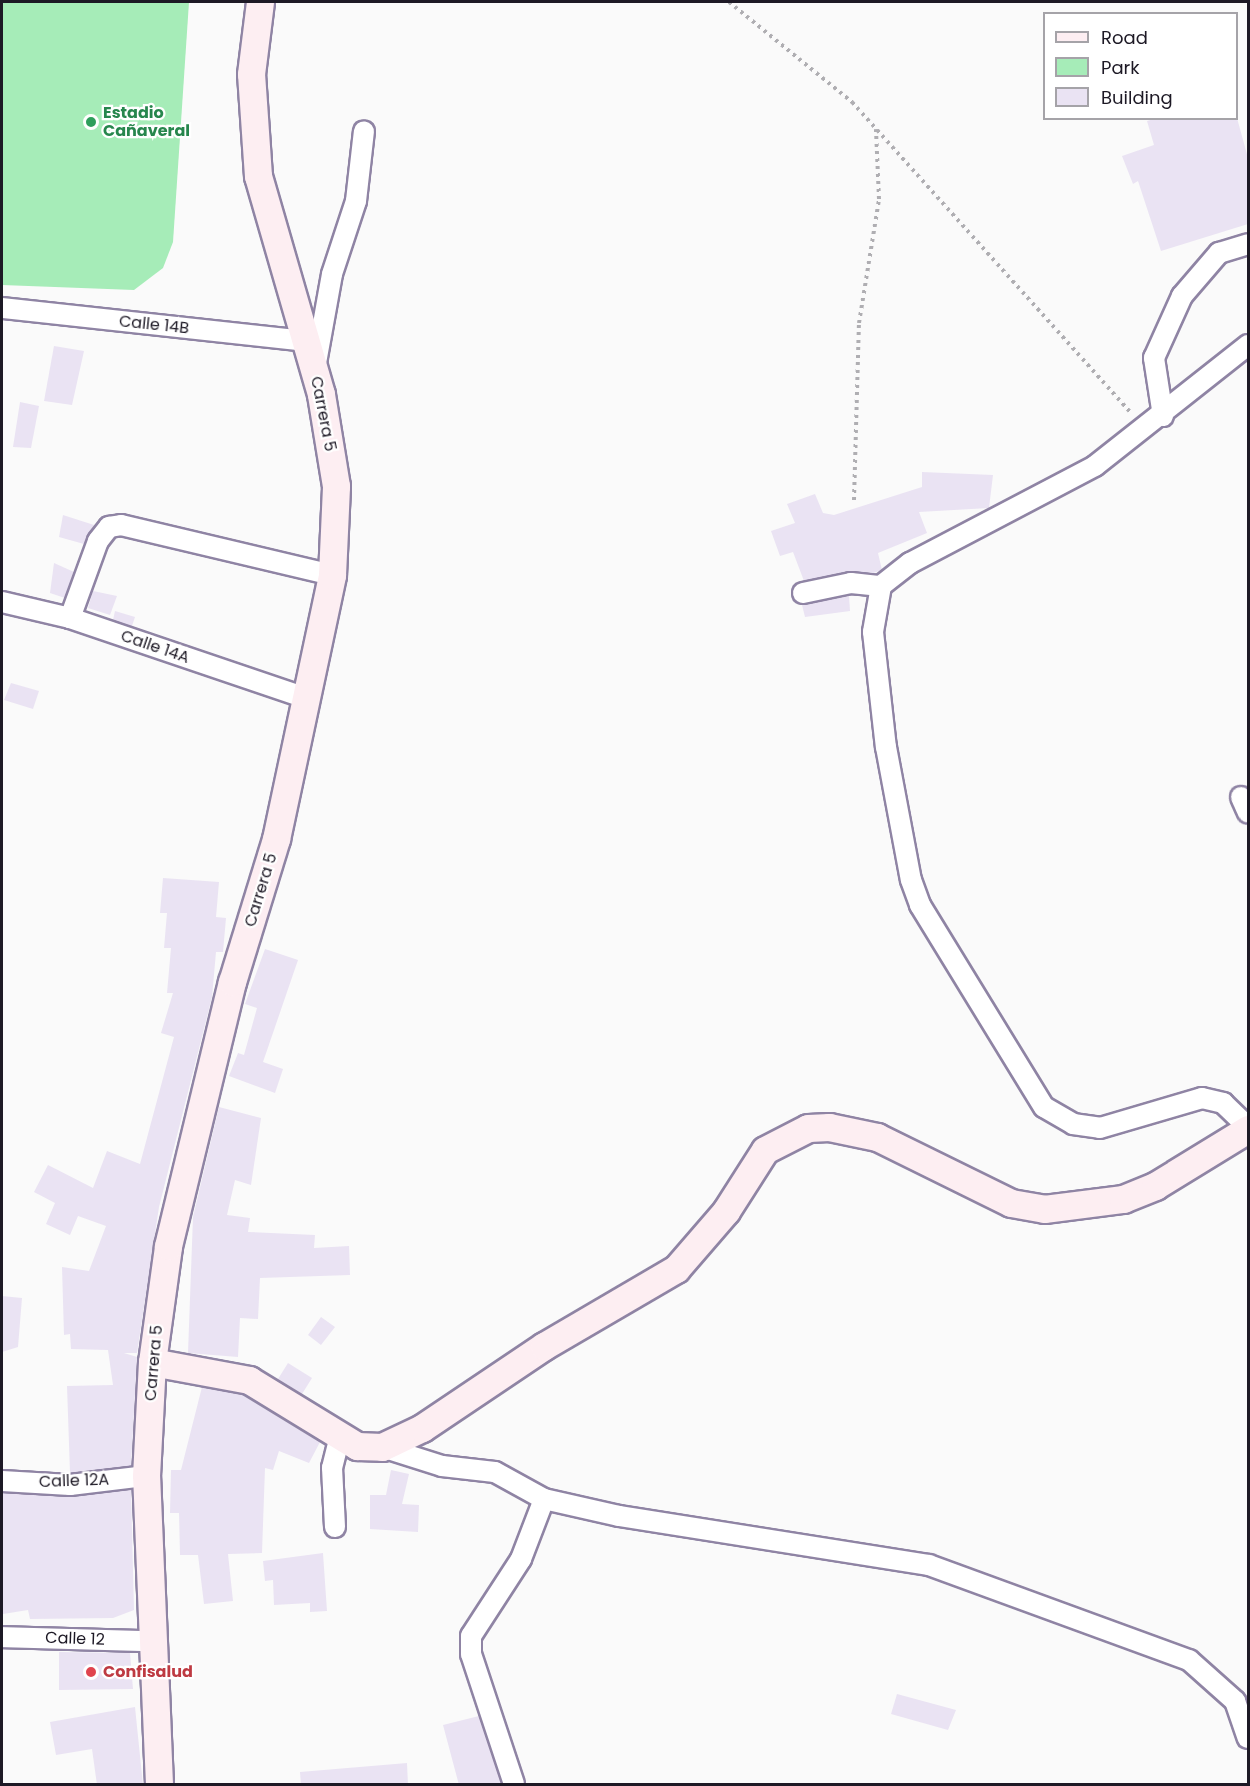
<!DOCTYPE html>
<meta charset="utf-8">
<style>
body{margin:0}
#map{position:relative;width:1250px;height:1786px;overflow:hidden;background:#fafafa;font-family:Poppins,sans-serif}
div>[style]{position:absolute}
.green>*{inset:0;background:#a6ecb8}
.building>*{inset:0;background:#eae3f3}
.path>*{height:4px;margin-top:-2px;transform-origin:0;background:repeating-linear-gradient(90deg,#afaeb2 0 3px,transparent 0 7.5px)}
.roads{filter:drop-shadow(2px 0 #8f84a4) drop-shadow(-2px 0 #8f84a4) drop-shadow(0 2px #8f84a4) drop-shadow(0 -2px #8f84a4)}
.street>*{height:20px;margin:-10px;padding:0 10px;transform-origin:10px;border-radius:10px;background:#fff}
.secondary>*{height:27px;margin:-13.5px;padding:0 13.5px;transform-origin:13.5px;border-radius:13.5px;background:#fdeef2}
.dots>*{width:16px;height:16px;translate:-50% -50%;box-sizing:border-box;border:3px solid #fff;border-radius:50%}
span{translate:-50% -50%;white-space:nowrap;text-align:center;line-height:1.15;-webkit-text-stroke:4.5px #fff;paint-order:stroke}
.leisure-label{font-size:16px;color:#27864d;font-weight:700}
.left{translate:0 -50%;text-align:left}
.street-label{font-size:16px;color:#1d1925}
.health-label{font-size:16px;color:#be3a42;font-weight:700}
.frame{position:absolute;inset:0;border:3px solid #1d1925;pointer-events:none}
.legend{position:absolute;left:1043px;top:12px;width:195px;height:108px;box-sizing:border-box;background:#fff;border:2px solid #a5a3a8;margin:0;padding:8px 10px;list-style:none;font-size:18px;color:#1d1925}
.legend li{display:flex;align-items:center;gap:12px;height:30px}
.legend b{width:30px;border:2px solid #a5a3a8}
</style>
<div id="map">
<div class="green">
<i style="clip-path:polygon(2px 2px,189px 2px,173px 242px,163px 268px,134px 290px,2px 285px)"></i>
</div>
<div class="building">
<i style="clip-path:polygon(1157px 118px,1237px 118px,1248px 158px,1248px 224px,1161px 251px,1138px 181px,1133px 184px,1122px 156px,1154px 145px,1147px 121px)"></i>
<i style="clip-path:polygon(54px 346px,84px 351px,72px 405px,44px 401px)"></i>
<i style="clip-path:polygon(20px 402px,39px 406px,31px 448px,13px 447px)"></i>
<i style="clip-path:polygon(922px 472px,993px 475px,989px 508px,919px 512px,927px 533px,878px 553px,882px 570px,873px 573px,849px 571px,804px 581px,793px 552px,780px 556px,771px 531px,795px 523px,787px 504px,815px 494px,823px 513px,834px 515px,922px 487px)"></i>
<i style="clip-path:polygon(63px 515px,94px 525px,84px 544px,59px 537px)"></i>
<i style="clip-path:polygon(54px 563px,74px 572px,65px 598px,50px 593px)"></i>
<i style="clip-path:polygon(93px 591px,117px 596px,110px 615px,88px 608px)"></i>
<i style="clip-path:polygon(849px 596px,850px 611px,805px 617px,802px 605px)"></i>
<i style="clip-path:polygon(115px 611px,135px 617px,132px 626px,113px 620px)"></i>
<i style="clip-path:polygon(11px 683px,39px 691px,33px 709px,4px 700px)"></i>
<i style="clip-path:polygon(163px 878px,219px 882px,216px 917px,226px 918px,223px 952px,216px 952px,212px 997px,159px 1207px,137px 1353px,124px 1353px,137px 1357px,131px 1466px,70px 1473px,67px 1386px,113px 1385px,108px 1350px,71px 1349px,70px 1334px,64px 1335px,62px 1267px,89px 1271px,106px 1226px,78px 1216px,70px 1235px,46px 1224px,55px 1203px,34px 1192px,48px 1165px,93px 1188px,107px 1151px,140px 1164px,174px 1037px,161px 1033px,173px 993px,167px 993px,171px 948px,164px 948px,167px 913px,160px 913px)"></i>
<i style="clip-path:polygon(265px 949px,298px 960px,263px 1062px,283px 1069px,275px 1093px,229px 1076px,238px 1053px,244px 1055px,257px 1008px,245px 1004px)"></i>
<i style="clip-path:polygon(219px 1107px,261px 1118px,251px 1185px,235px 1180px,227px 1215px,250px 1218px,248px 1232px,315px 1235px,314px 1248px,349px 1246px,350px 1275px,260px 1278px,258px 1319px,240px 1318px,238px 1357px,188px 1353px,193px 1217px)"></i>
<i style="clip-path:polygon(2px 1296px,22px 1298px,18px 1347px,2px 1352px)"></i>
<i style="clip-path:polygon(321px 1317px,335px 1327px,321px 1345px,308px 1335px)"></i>
<i style="clip-path:polygon(288px 1363px,312px 1378px,302px 1394px,278px 1379px)"></i>
<i style="clip-path:polygon(202px 1387px,243px 1395px,320px 1442px,309px 1463px,279px 1451px,273px 1470px,265px 1468px,262px 1553px,228px 1554px,233px 1601px,204px 1604px,198px 1555px,180px 1555px,179px 1513px,170px 1513px,171px 1470px,181px 1470px)"></i>
<i style="clip-path:polygon(391px 1470px,409px 1474px,402px 1504px,419px 1505px,418px 1532px,370px 1529px,370px 1495px,386px 1495px)"></i>
<i style="clip-path:polygon(131px 1490px,134px 1610px,113px 1618px,30px 1619px,28px 1610px,3px 1614px,2px 1493px,69px 1497px)"></i>
<i style="clip-path:polygon(323px 1553px,327px 1611px,310px 1612px,310px 1603px,274px 1605px,273px 1580px,265px 1581px,263px 1561px)"></i>
<i style="clip-path:polygon(59px 1652px,130px 1653px,133px 1689px,59px 1690px)"></i>
<i style="clip-path:polygon(897px 1694px,956px 1710px,948px 1730px,891px 1714px)"></i>
<i style="clip-path:polygon(135px 1707px,143px 1785px,97px 1785px,92px 1749px,56px 1755px,50px 1722px)"></i>
<i style="clip-path:polygon(479px 1716px,502px 1785px,459px 1785px,443px 1725px)"></i>
<i style="clip-path:polygon(407px 1763px,408px 1785px,301px 1785px,300px 1772px)"></i>
</div>
<div class="path">
<i style="left:729px;top:2px;width:159px;rotate:39.1deg"></i>
<i style="left:852px;top:102px;width:416px;rotate:48.1deg"></i>
<i style="left:854px;top:500px;width:177px;rotate:-88.4deg"></i>
<i style="left:859px;top:323px;width:126px;rotate:-80.8deg"></i>
<i style="left:879px;top:199px;width:70px;rotate:-92.5deg"></i>
</div>
<div class="roads">
<div class="street">
<i style="left:2px;top:308px;width:306px;rotate:6.2deg"></i>
<i style="left:1248px;top:345px;width:195px;rotate:141.7deg"></i>
<i style="left:1095px;top:466px;width:209px;rotate:152.3deg"></i>
<i style="left:910px;top:563px;width:37px;rotate:142deg"></i>
<i style="left:881px;top:586px;width:47px;rotate:99.9deg"></i>
<i style="left:873px;top:632px;width:116px;rotate:83.6deg"></i>
<i style="left:886px;top:747px;width:135px;rotate:79.4deg"></i>
<i style="left:911px;top:880px;width:27px;rotate:70deg"></i>
<i style="left:920px;top:905px;width:237px;rotate:58.5deg"></i>
<i style="left:1044px;top:1107px;width:34px;rotate:30deg"></i>
<i style="left:1073px;top:1124px;width:27px;rotate:8deg"></i>
<i style="left:1100px;top:1128px;width:106px;rotate:-16.4deg"></i>
<i style="left:1202px;top:1098px;width:22px;rotate:13deg"></i>
<i style="left:1223px;top:1103px;width:35px;rotate:44deg"></i>
<i style="left:316px;top:363px;width:90px;rotate:-79.8deg"></i>
<i style="left:332px;top:274px;width:77px;rotate:-71.8deg"></i>
<i style="left:356px;top:201px;width:70px;rotate:-83.5deg"></i>
<i style="left:1163px;top:416px;width:59px;rotate:-98.8deg"></i>
<i style="left:1154px;top:358px;width:68px;rotate:-65.7deg"></i>
<i style="left:1182px;top:296px;width:57px;rotate:-49.3deg"></i>
<i style="left:1219px;top:253px;width:30px;rotate:-17deg"></i>
<i style="left:803px;top:593px;width:49px;rotate:-11.8deg"></i>
<i style="left:851px;top:583px;width:30px;rotate:6deg"></i>
<i style="left:2px;top:602px;width:70px;rotate:13.2deg"></i>
<i style="left:70px;top:618px;width:250px;rotate:18.7deg"></i>
<i style="left:70px;top:618px;width:82px;rotate:-70deg"></i>
<i style="left:98px;top:541px;width:18px;rotate:-52deg"></i>
<i style="left:109px;top:527px;width:12px;rotate:-9deg"></i>
<i style="left:121px;top:525px;width:217px;rotate:13.3deg"></i>
<i style="left:1241px;top:797px;width:17px;rotate:66deg"></i>
<i style="left:382px;top:1447px;width:63px;rotate:17.6deg"></i>
<i style="left:442px;top:1466px;width:53px;rotate:6.5deg"></i>
<i style="left:495px;top:1472px;width:56px;rotate:28.9deg"></i>
<i style="left:544px;top:1499px;width:77px;rotate:12.8deg"></i>
<i style="left:619px;top:1516px;width:314px;rotate:9deg"></i>
<i style="left:929px;top:1565px;width:277px;rotate:20.1deg"></i>
<i style="left:1189px;top:1660px;width:62px;rotate:41.7deg"></i>
<i style="left:1235px;top:1701px;width:39px;rotate:71deg"></i>
<i style="left:2px;top:1481px;width:68px;rotate:3.4deg"></i>
<i style="left:70px;top:1485px;width:77px;rotate:-6.8deg"></i>
<i style="left:335px;top:1527px;width:59px;rotate:-92.9deg"></i>
<i style="left:332px;top:1468px;width:33px;rotate:-76deg"></i>
<i style="left:2px;top:1637px;width:147px;rotate:1.6deg"></i>
<i style="left:514px;top:1784px;width:137px;rotate:-108.3deg"></i>
<i style="left:471px;top:1654px;width:18px;rotate:-90deg"></i>
<i style="left:471px;top:1636px;width:92px;rotate:-57deg"></i>
<i style="left:521px;top:1559px;width:64px;rotate:-69deg"></i>
</div>
<div class="secondary">
<i style="left:152px;top:1362px;width:99px;rotate:10.5deg"></i>
<i style="left:249px;top:1380px;width:127px;rotate:31.4deg"></i>
<i style="left:357px;top:1446px;width:25px;rotate:2deg"></i>
<i style="left:382px;top:1447px;width:44px;rotate:-25.4deg"></i>
<i style="left:422px;top:1428px;width:147px;rotate:-33.9deg"></i>
<i style="left:544px;top:1346px;width:153px;rotate:-30.3deg"></i>
<i style="left:676px;top:1269px;width:77px;rotate:-49.2deg"></i>
<i style="left:726px;top:1211px;width:72px;rotate:-57.4deg"></i>
<i style="left:765px;top:1150px;width:48px;rotate:-27.1deg"></i>
<i style="left:808px;top:1128px;width:21px;rotate:-3deg"></i>
<i style="left:829px;top:1127px;width:49px;rotate:11.8deg"></i>
<i style="left:877px;top:1137px;width:149px;rotate:26.2deg"></i>
<i style="left:1011px;top:1203px;width:34px;rotate:10deg"></i>
<i style="left:1044px;top:1209px;width:80px;rotate:-7.2deg"></i>
<i style="left:1123px;top:1199px;width:35px;rotate:-22deg"></i>
<i style="left:1155px;top:1186px;width:109px;rotate:-31.5deg"></i>
<i style="left:159px;top:1784px;width:308px;rotate:-92.4deg"></i>
<i style="left:146px;top:1476px;width:114px;rotate:-87deg"></i>
<i style="left:152px;top:1362px;width:117px;rotate:-82.1deg"></i>
<i style="left:168px;top:1246px;width:272px;rotate:-76.4deg"></i>
<i style="left:232px;top:982px;width:150px;rotate:-72.9deg"></i>
<i style="left:276px;top:839px;width:270px;rotate:-78deg"></i>
<i style="left:332px;top:575px;width:89px;rotate:-87.4deg"></i>
<i style="left:336px;top:486px;width:93px;rotate:-99.3deg"></i>
<i style="left:321px;top:394px;width:227px;rotate:-106.1deg"></i>
<i style="left:258px;top:176px;width:102px;rotate:-93.9deg"></i>
<i style="left:251px;top:74px;width:73px;rotate:-82.9deg"></i>
</div>
</div>
<div class="dots">
<i style="left:91px;top:122px;background:#2e9e5b"></i>
<i style="left:91px;top:1672px;background:#e0444e"></i>
</div>
<div class="leisure-label">
<span class="left" style="left:103px;top:122px">Estadio<br>Cañaveral</span>
</div>
<div class="street-label">
<span style="left:154px;top:325px;rotate:6deg">Calle 14B</span>
<span style="left:323px;top:414px;rotate:79deg">Carrera 5</span>
<span style="left:155px;top:647px;rotate:19deg">Calle 14A</span>
<span style="left:261px;top:890px;rotate:-73deg">Carrera 5</span>
<span style="left:154px;top:1363px;rotate:-85deg">Carrera 5</span>
<span style="left:74px;top:1481px;rotate:-2deg">Calle 12A</span>
<span style="left:75px;top:1639px;rotate:2deg">Calle 12</span>
</div>
<div class="health-label">
<span class="left" style="left:103px;top:1672px">Confisalud</span>
</div>
<div class="frame"></div>
<ul class="legend">
<li><b style="height:8px;background:#fdeef2"></b>Road</li>
<li><b style="height:16px;background:#a6ecb8"></b>Park</li>
<li><b style="height:16px;background:#eae3f3"></b>Building</li>
</ul>
</div>
